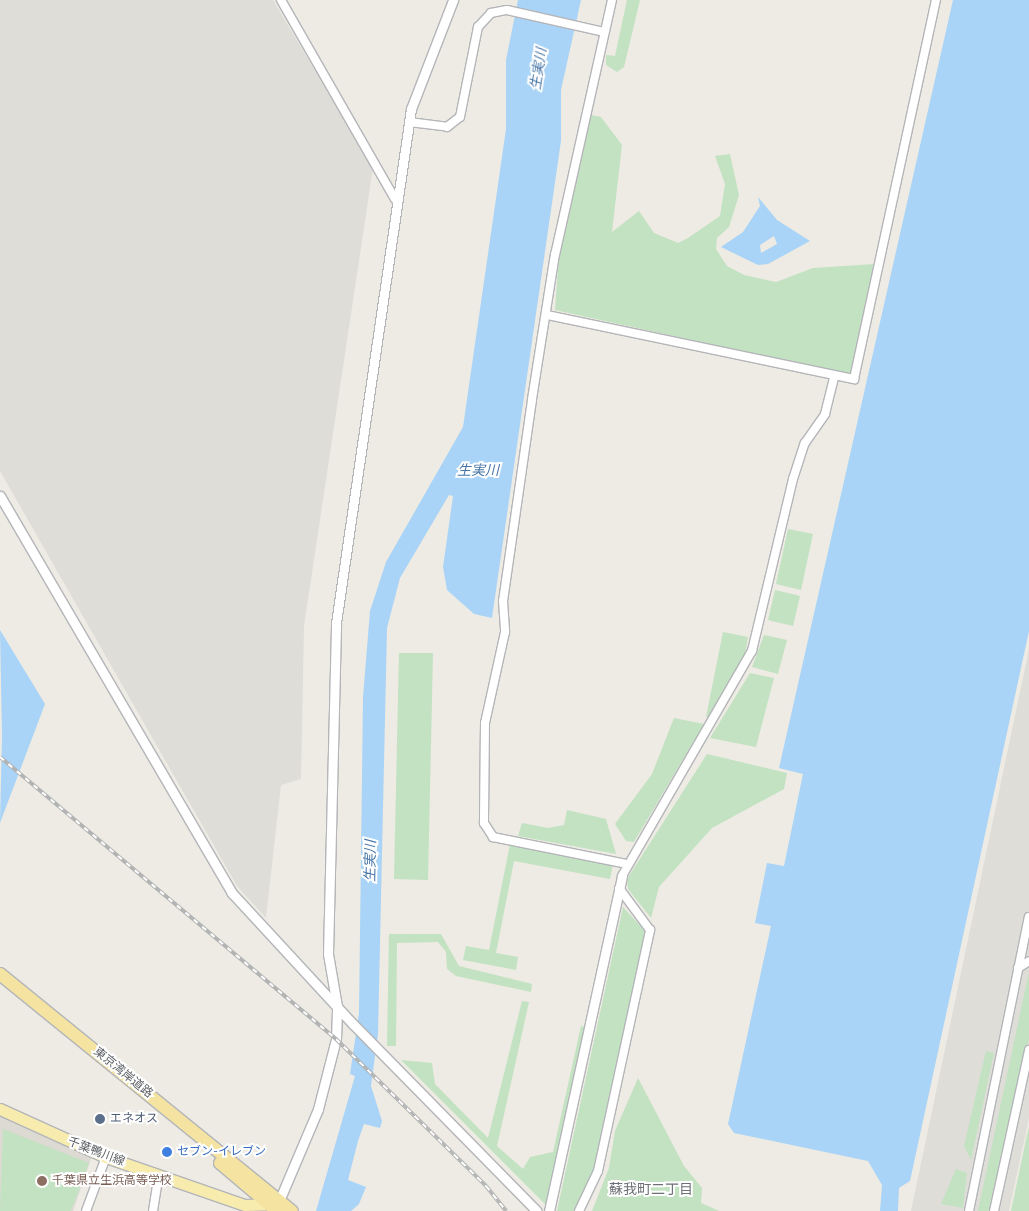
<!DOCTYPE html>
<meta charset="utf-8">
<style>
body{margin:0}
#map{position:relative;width:1029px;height:1211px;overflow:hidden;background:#edebe3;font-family:"Nunito Sans","Noto Sans JP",sans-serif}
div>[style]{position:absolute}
.industrial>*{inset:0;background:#deddd8}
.education>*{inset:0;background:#dcdad2}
.green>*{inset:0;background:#c2e2c2}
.water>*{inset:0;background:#a9d4f7}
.roads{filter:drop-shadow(1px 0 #b4b5b9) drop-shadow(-1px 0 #b4b5b9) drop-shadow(0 1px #b4b5b9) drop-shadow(0 -1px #b4b5b9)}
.minor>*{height:8px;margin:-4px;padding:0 4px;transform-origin:4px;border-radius:4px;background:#fff}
.tertiary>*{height:9px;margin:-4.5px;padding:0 4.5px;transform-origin:4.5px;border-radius:4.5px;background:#fff}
.primary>*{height:11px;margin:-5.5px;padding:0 5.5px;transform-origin:5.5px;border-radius:5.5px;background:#f7ecae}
.trunk>*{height:12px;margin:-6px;padding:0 6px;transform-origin:6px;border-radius:6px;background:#f5e4a1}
.rail>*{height:4px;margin-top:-2px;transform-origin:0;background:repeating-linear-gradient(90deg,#fff 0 5.5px,#b2b3b3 0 11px);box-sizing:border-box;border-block:1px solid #b2b3b3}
.dots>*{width:14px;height:14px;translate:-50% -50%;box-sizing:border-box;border:2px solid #fff;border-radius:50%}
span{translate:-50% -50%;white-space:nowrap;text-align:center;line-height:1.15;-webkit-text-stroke:4px #fff;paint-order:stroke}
.street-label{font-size:12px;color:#5b5f63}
.service-label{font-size:12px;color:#4e5e75}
.left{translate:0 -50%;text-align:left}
.shop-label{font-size:12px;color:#366cbe}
.education-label{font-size:12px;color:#785e54}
.water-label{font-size:14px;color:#4875a7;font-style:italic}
.neighbourhood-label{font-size:14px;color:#6d7074}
</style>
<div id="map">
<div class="industrial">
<i style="clip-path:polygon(0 0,273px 0,373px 168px,304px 626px,301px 779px,281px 785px,266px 918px,237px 886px,0 471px)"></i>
<i style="clip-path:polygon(1029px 649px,1029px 1118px,1009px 1211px,911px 1211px)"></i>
</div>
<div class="education">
<i style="clip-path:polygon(0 1114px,92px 1156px,73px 1211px,0 1211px)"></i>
</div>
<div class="green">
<i style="clip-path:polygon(627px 0,640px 0,624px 67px,617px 72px,606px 65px,606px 55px,615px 56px)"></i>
<i style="clip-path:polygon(591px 115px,601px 117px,622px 145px,612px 232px,639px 211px,654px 233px,678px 243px,688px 238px,720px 216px,725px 184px,715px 156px,730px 154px,739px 195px,729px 227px,717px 238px,716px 249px,727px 266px,744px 275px,776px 282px,813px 268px,875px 264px,851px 375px,555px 310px,559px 254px)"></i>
<i style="clip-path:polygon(788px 529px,813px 534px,801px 590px,776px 584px)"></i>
<i style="clip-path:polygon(775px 590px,800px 596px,793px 626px,768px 620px)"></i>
<i style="clip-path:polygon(723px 632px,748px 637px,745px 656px,712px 718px,706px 717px)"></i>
<i style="clip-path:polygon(764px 635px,787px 640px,778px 674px,752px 667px)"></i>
<i style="clip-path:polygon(399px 653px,433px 653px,428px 880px,394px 879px)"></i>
<i style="clip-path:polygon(750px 673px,774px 678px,756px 747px,710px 738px)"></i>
<i style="clip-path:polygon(674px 718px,704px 724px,634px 842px,626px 841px,615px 824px,652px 774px)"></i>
<i style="clip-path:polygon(707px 754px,787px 773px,784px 789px,712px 828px,659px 887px,651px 918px,628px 889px,627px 879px)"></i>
<i style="clip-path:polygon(567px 810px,606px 819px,616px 854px,518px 836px,522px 823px,548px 828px,564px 825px)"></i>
<i style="clip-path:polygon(510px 844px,613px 864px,610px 879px,514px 861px,496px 953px,518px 957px,516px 970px,463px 960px,466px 946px,489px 950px)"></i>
<i style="clip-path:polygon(623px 907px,646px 932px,593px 1173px,576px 1211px,557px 1211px)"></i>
<i style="clip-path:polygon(389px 934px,441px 934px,459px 966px,532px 984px,531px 992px,456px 976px,447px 969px,446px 952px,438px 942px,397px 943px,396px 1046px,387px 1046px)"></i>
<i style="clip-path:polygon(1029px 972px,1029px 1039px,992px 1211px,978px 1211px)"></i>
<i style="clip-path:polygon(522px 1001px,529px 1002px,497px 1146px,523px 1169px,530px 1157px,553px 1152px,581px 1026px,586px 1027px,547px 1206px,401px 1060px,432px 1063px,435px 1084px,488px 1138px)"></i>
<i style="clip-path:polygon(986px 1051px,994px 1053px,971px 1160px,964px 1146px)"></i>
<i style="clip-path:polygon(638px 1078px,684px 1166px,702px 1188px,701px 1203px,719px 1211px,592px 1211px,609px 1168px,615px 1131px)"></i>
<i style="clip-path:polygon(1029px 1127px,1029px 1211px,1011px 1211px,1027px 1135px)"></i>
<i style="clip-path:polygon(3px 1129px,89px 1163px,71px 1211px,0 1211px)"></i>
<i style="clip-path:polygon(956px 1169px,967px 1173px,963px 1208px,941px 1204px)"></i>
</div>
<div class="water">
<i style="clip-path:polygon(518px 0,581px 0,561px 90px,561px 141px,492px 618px,474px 614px,447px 590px,443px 567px,453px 496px,449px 495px,400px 578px,387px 628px,378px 1034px,371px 1086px,382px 1121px,380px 1128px,364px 1124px,358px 1141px,348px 1180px,366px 1187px,359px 1204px,351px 1211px,316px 1211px,355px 1076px,350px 1074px,359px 1013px,363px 697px,370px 611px,386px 562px,463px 427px,506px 129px,506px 60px)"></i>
<i style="clip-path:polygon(953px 0,1029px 0,1029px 631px,910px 1181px,899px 1188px,898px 1211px,880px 1211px,882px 1185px,868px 1161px,734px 1133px,728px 1124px,771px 926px,755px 923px,767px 863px,784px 866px,803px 774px,779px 768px)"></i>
<i style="clip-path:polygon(evenodd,758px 197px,777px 220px,810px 241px,768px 264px,758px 265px,721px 247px,743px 232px,760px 206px,758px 197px,774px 236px,777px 244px,761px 253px,760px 245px,774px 236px)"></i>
<i style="clip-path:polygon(0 630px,45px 704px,0 823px,2px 736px)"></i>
</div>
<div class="roads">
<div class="minor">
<i style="left:281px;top:0;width:229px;rotate:60.2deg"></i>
<i style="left:612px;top:0;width:260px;rotate:102.6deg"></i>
<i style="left:555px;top:254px;width:148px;rotate:99deg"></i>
<i style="left:532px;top:400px;width:203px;rotate:98.2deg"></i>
<i style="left:503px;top:601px;width:31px;rotate:86deg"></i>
<i style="left:505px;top:632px;width:93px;rotate:102.4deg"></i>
<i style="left:485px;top:723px;width:100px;rotate:90.6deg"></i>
<i style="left:484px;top:823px;width:17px;rotate:57deg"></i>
<i style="left:493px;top:837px;width:137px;rotate:11.4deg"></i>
<i style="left:409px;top:122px;width:38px;rotate:7deg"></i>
<i style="left:447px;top:127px;width:16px;rotate:-38deg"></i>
<i style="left:460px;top:117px;width:92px;rotate:-78.7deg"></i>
<i style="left:478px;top:27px;width:19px;rotate:-47deg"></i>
<i style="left:491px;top:13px;width:16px;rotate:-11deg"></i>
<i style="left:507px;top:10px;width:99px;rotate:12.8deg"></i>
<i style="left:547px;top:315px;width:314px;rotate:11.8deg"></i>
<i style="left:854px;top:379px;width:388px;rotate:-77.8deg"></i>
<i style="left:622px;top:876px;width:260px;rotate:-60deg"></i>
<i style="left:752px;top:651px;width:177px;rotate:-76.6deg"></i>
<i style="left:793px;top:479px;width:38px;rotate:-72deg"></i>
<i style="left:805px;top:443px;width:35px;rotate:-55deg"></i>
<i style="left:825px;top:414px;width:38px;rotate:-76deg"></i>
<i style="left:1018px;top:968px;width:13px;rotate:-32deg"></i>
<i style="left:86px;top:1211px;width:58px;rotate:-69.7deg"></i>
<i style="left:153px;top:1211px;width:36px;rotate:-81deg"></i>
<i style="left:579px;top:1211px;width:44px;rotate:-64.6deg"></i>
<i style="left:598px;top:1171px;width:247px;rotate:-77.8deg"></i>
<i style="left:650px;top:930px;width:52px;rotate:-126.4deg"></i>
<i style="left:969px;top:1211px;width:300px;rotate:-78.5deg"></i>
<i style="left:994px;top:1211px;width:165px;rotate:-77.7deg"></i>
</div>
<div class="tertiary">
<i style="left:0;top:496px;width:460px;rotate:59.7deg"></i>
<i style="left:232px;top:893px;width:178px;rotate:47.3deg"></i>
<i style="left:353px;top:1024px;width:262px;rotate:45.5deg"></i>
<i style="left:279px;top:1201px;width:100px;rotate:-67deg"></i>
<i style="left:318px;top:1109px;width:72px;rotate:-75.6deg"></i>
<i style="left:336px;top:1039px;width:33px;rotate:-88deg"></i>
<i style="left:337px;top:1006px;width:53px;rotate:-99.8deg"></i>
<i style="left:328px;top:954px;width:331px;rotate:-88.6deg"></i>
<i style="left:336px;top:623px;width:519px;rotate:-81.7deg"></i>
<i style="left:411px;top:109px;width:117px;rotate:-68.9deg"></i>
<i style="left:549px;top:1211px;width:343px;rotate:-77.7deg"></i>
</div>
<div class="primary">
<i style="left:0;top:1109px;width:116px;rotate:24.4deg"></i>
<i style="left:106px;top:1157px;width:147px;rotate:19.1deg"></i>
<i style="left:245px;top:1205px;width:31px;rotate:-2deg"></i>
</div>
<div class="trunk">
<i style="left:0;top:974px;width:376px;rotate:39.1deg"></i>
<i style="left:220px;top:1163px;width:75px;rotate:40.1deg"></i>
</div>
</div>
<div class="rail">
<i style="left:0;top:757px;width:439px;rotate:40deg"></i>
<i style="left:336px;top:1039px;width:210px;rotate:44.4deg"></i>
<i style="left:486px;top:1186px;width:32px;rotate:51deg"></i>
</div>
<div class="dots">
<i style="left:100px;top:1119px;background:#5c6f8a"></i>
<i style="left:167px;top:1152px;background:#3f7fe0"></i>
<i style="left:42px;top:1181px;background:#8d6e63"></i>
</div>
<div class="street-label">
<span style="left:123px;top:1073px;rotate:39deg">東京湾岸道路</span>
<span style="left:96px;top:1152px;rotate:21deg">千葉鴨川線</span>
</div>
<div class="service-label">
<span class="left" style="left:110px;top:1119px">エネオス</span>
</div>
<div class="shop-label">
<span class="left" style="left:177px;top:1152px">セブン-イレブン</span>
</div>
<div class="education-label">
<span class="left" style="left:52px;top:1181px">千葉県立生浜高等学校</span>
</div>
<div class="water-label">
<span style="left:539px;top:69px;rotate:-81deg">生実川</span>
<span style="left:478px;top:471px">生実川</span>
<span style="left:371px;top:861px;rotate:-89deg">生実川</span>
</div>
<div class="neighbourhood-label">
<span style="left:651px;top:1190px">蘇我町二丁目</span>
</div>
</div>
